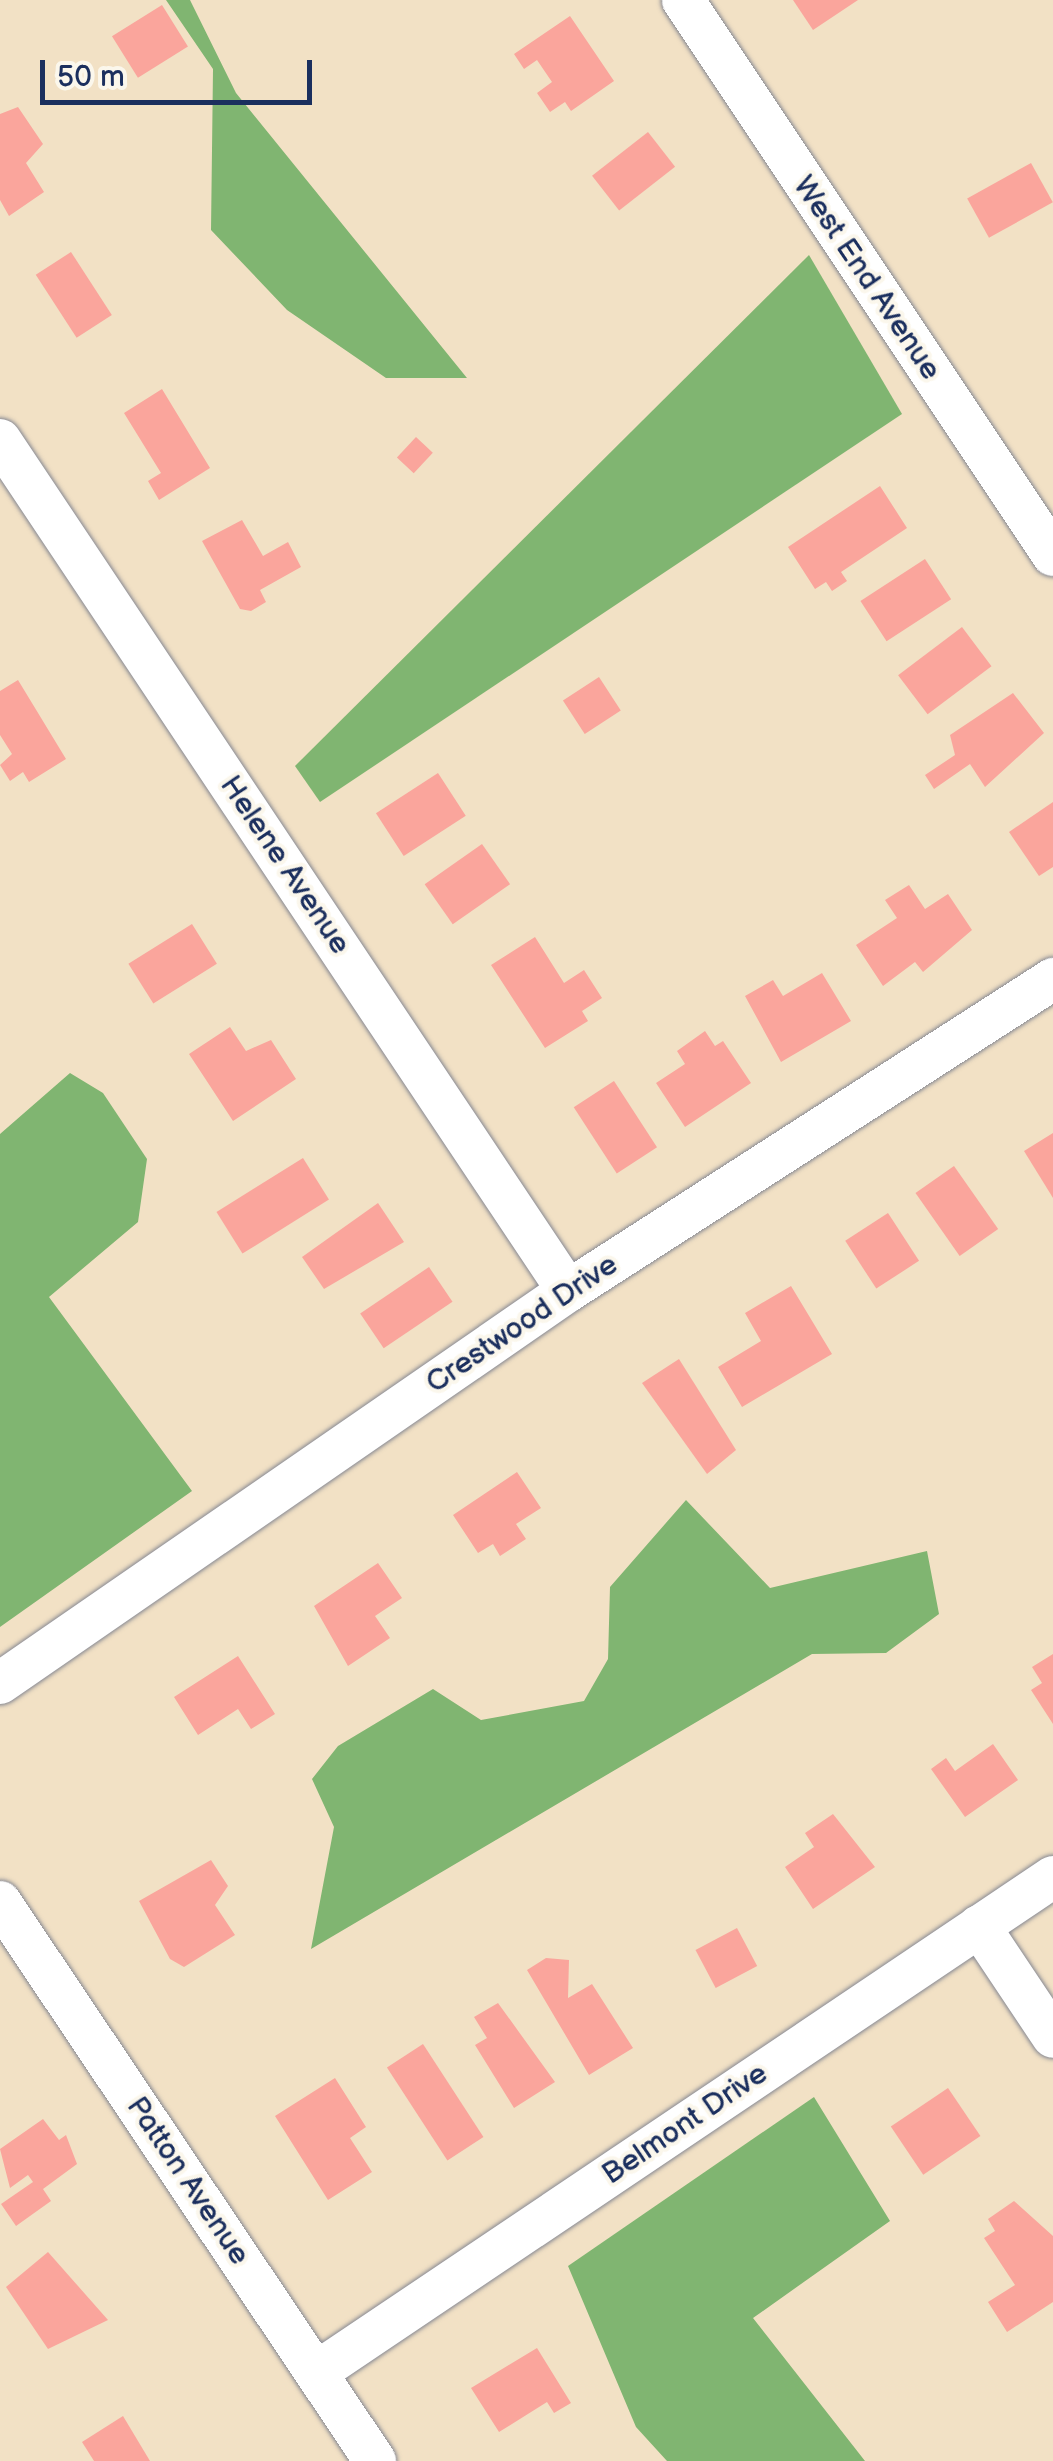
<!DOCTYPE html>
<style>
body{margin:0}
#map{position:relative;width:1053px;height:2461px;overflow:hidden;background:#f2e1c5;font-family:"Balsamiq Sans",sans-serif}
div>[style]{position:absolute}
.forest>*{inset:0;background:#80b571}
.building>*{inset:0;background:#faa59c;transform-origin:0 0}
.roads{filter:drop-shadow(0 0 2px #868892) drop-shadow(0 0 2px #868892)}
.street>*{height:42px;margin:-21px;padding:0 21px;transform-origin:21px;border-radius:21px;background:#fff}
span{translate:-50% -50%;white-space:nowrap;text-align:center;line-height:1.15;-webkit-text-stroke:8px #fbf7ec;paint-order:stroke}
.street-label{font-size:30px;color:#1b2f5e}
.scale{position:absolute;left:40px;top:60px;width:272px;height:45px;box-sizing:border-box;border:5px solid #1b2f5e;border-top:0;padding-left:12px;font-size:30px;line-height:35px;white-space:nowrap;color:#1b2f5e;-webkit-text-stroke:8px #fbf7ec;paint-order:stroke}
</style>
<div id="map">
<div class="forest">
<i style="clip-path:polygon(166px 0,190px 0,236px 93px,467px 378px,386px 378px,287px 310px,211px 230px,213px 69px)"></i>
<i style="clip-path:polygon(809px 255px,902px 414px,320px 802px,295px 766px)"></i>
<i style="clip-path:polygon(70px 1073px,103px 1093px,147px 1159px,138px 1222px,49px 1297px,192px 1491px,0 1627px,0 1134px)"></i>
<i style="clip-path:polygon(686px 1500px,770px 1588px,927px 1551px,939px 1614px,886px 1653px,812px 1654px,311px 1949px,334px 1827px,312px 1779px,338px 1746px,433px 1689px,481px 1720px,584px 1701px,608px 1659px,610px 1587px)"></i>
<i style="clip-path:polygon(814px 2097px,890px 2221px,753px 2318px,865px 2461px,667px 2461px,636px 2427px,568px 2266px)"></i>
</div>
<div class="building">
<i style="clip-path:polygon(793px 0,858px 0,813px 30px)"></i>
<i style="left:162px;top:5px;width:49px;height:59px;rotate:58deg"></i>
<i style="clip-path:polygon(570px 16px,614px 81px,571px 111px,565px 102px,550px 112px,537px 93px,552px 82px,537px 60px,524px 69px,514px 54px)"></i>
<i style="clip-path:polygon(18px 107px,43px 144px,26px 163px,44px 192px,9px 216px,0 200px,0 114px)"></i>
<i style="left:648px;top:132px;width:44px;height:71px;rotate:52deg"></i>
<i style="left:1031px;top:163px;width:45px;height:73px;rotate:61deg"></i>
<i style="left:71px;top:252px;width:75px;height:42px;rotate:57deg"></i>
<i style="clip-path:polygon(162px 389px,210px 468px,159px 500px,148px 481px,161px 473px,124px 413px)"></i>
<i style="left:416px;top:437px;width:23px;height:28px;rotate:43deg"></i>
<i style="clip-path:polygon(880px 486px,907px 528px,841px 572px,847px 581px,832px 591px,826px 582px,815px 589px,788px 547px)"></i>
<i style="clip-path:polygon(242px 520px,263px 556px,288px 542px,301px 567px,260px 590px,266px 602px,251px 611px,240px 609px,202px 541px)"></i>
<i style="left:925px;top:559px;width:48px;height:77px;rotate:57deg"></i>
<i style="left:962px;top:627px;width:49px;height:80px;rotate:53deg"></i>
<i style="left:599px;top:677px;width:40px;height:43px;rotate:57deg"></i>
<i style="clip-path:polygon(18px 680px,66px 759px,29px 782px,23px 772px,10px 781px,0 765px,12px 754px,0 735px,0 691px)"></i>
<i style="clip-path:polygon(1013px 693px,1044px 733px,985px 787px,970px 764px,934px 789px,925px 775px,955px 755px,950px 735px)"></i>
<i style="left:438px;top:773px;width:51px;height:74px;rotate:57deg"></i>
<i style="clip-path:polygon(1053px 802px,1053px 867px,1039px 876px,1009px 832px)"></i>
<i style="left:482px;top:844px;width:49px;height:70px;rotate:55deg"></i>
<i style="clip-path:polygon(909px 885px,925px 909px,948px 894px,972px 930px,923px 972px,915px 962px,883px 986px,856px 945px,897px 918px,885px 900px)"></i>
<i style="left:192px;top:924px;width:47px;height:75px;rotate:58deg"></i>
<i style="clip-path:polygon(535px 937px,564px 983px,584px 970px,602px 998px,582px 1011px,588px 1021px,545px 1048px,491px 965px)"></i>
<i style="clip-path:polygon(822px 973px,851px 1021px,781px 1062px,745px 996px,773px 980px,783px 996px)"></i>
<i style="clip-path:polygon(230px 1027px,246px 1051px,271px 1040px,296px 1079px,233px 1121px,189px 1054px)"></i>
<i style="clip-path:polygon(705px 1031px,715px 1046px,723px 1041px,751px 1083px,685px 1127px,656px 1083px,685px 1064px,677px 1051px)"></i>
<i style="left:614px;top:1081px;width:79px;height:48px;rotate:57deg"></i>
<i style="clip-path:polygon(1053px 1133px,1053px 1198px,1024px 1151px)"></i>
<i style="left:303px;top:1158px;width:49px;height:102px;rotate:58deg"></i>
<i style="left:954px;top:1166px;width:77px;height:47px;rotate:55deg"></i>
<i style="clip-path:polygon(378px 1203px,404px 1242px,324px 1289px,302px 1257px)"></i>
<i style="left:888px;top:1213px;width:57px;height:51px;rotate:57deg"></i>
<i style="left:429px;top:1267px;width:42px;height:83px;rotate:56deg"></i>
<i style="clip-path:polygon(791px 1286px,832px 1354px,742px 1407px,718px 1367px,761px 1341px,745px 1313px)"></i>
<i style="clip-path:polygon(679px 1359px,736px 1450px,707px 1474px,642px 1383px)"></i>
<i style="clip-path:polygon(517px 1472px,541px 1508px,516px 1524px,526px 1539px,500px 1556px,493px 1544px,478px 1553px,453px 1515px)"></i>
<i style="clip-path:polygon(378px 1563px,402px 1598px,375px 1616px,390px 1638px,348px 1666px,314px 1606px)"></i>
<i style="clip-path:polygon(1053px 1654px,1053px 1724px,1031px 1690px,1042px 1683px,1032px 1667px)"></i>
<i style="clip-path:polygon(238px 1656px,275px 1714px,251px 1729px,238px 1709px,198px 1735px,174px 1697px)"></i>
<i style="clip-path:polygon(993px 1744px,1018px 1780px,965px 1817px,931px 1769px,946px 1758px,955px 1771px)"></i>
<i style="clip-path:polygon(833px 1814px,875px 1867px,813px 1909px,785px 1867px,814px 1847px,805px 1833px)"></i>
<i style="clip-path:polygon(211px 1860px,228px 1886px,215px 1905px,235px 1935px,184px 1967px,170px 1959px,139px 1901px)"></i>
<i style="left:737px;top:1928px;width:43px;height:47px;rotate:62deg"></i>
<i style="clip-path:polygon(546px 1958px,569px 1960px,568px 1998px,592px 1984px,633px 2048px,589px 2075px,527px 1970px)"></i>
<i style="clip-path:polygon(498px 2003px,555px 2082px,514px 2108px,475px 2045px,487px 2038px,474px 2017px)"></i>
<i style="left:423px;top:2044px;width:111px;height:43px;rotate:57deg"></i>
<i style="clip-path:polygon(335px 2078px,366px 2127px,350px 2138px,372px 2172px,328px 2200px,275px 2116px)"></i>
<i style="left:948px;top:2088px;width:58px;height:69px;rotate:56deg"></i>
<i style="clip-path:polygon(43px 2119px,59px 2140px,66px 2135px,77px 2164px,43px 2189px,51px 2201px,16px 2226px,1px 2204px,33px 2182px,28px 2175px,10px 2188px,0 2149px)"></i>
<i style="clip-path:polygon(1014px 2201px,1053px 2236px,1053px 2302px,1007px 2332px,988px 2302px,1015px 2285px,984px 2238px,995px 2231px,988px 2219px)"></i>
<i style="clip-path:polygon(48px 2252px,108px 2320px,48px 2349px,6px 2287px)"></i>
<i style="clip-path:polygon(537px 2348px,571px 2403px,554px 2413px,547px 2402px,499px 2432px,471px 2388px)"></i>
<i style="clip-path:polygon(123px 2416px,150px 2461px,94px 2461px,82px 2442px)"></i>
</div>
<div class="roads">
<div class="street">
<i style="left:683px;top:0;width:667px;rotate:56.31deg"></i>
<i style="left:0;top:440px;width:1023px;rotate:56.28deg"></i>
<i style="left:0;top:1683px;width:690px;rotate:-34.61deg"></i>
<i style="left:568px;top:1291px;width:577px;rotate:-32.75deg"></i>
<i style="left:0;top:1902px;width:673px;rotate:56.14deg"></i>
<i style="left:979px;top:1926px;width:133px;rotate:56.3deg"></i>
<i style="left:317px;top:2372px;width:887px;rotate:-33.92deg"></i>
</div>
</div>
<div class="street-label">
<span style="left:867px;top:278px;rotate:56deg">West End Avenue</span>
<span style="left:285px;top:865px;rotate:56deg">Helene Avenue</span>
<span style="left:522px;top:1324px;rotate:-34deg">Crestwood Drive</span>
<span style="left:685px;top:2124px;rotate:-34deg">Belmont Drive</span>
<span style="left:188px;top:2181px;rotate:56deg">Patton Avenue</span>
</div>
<div class="scale">50 m</div>
</div>
